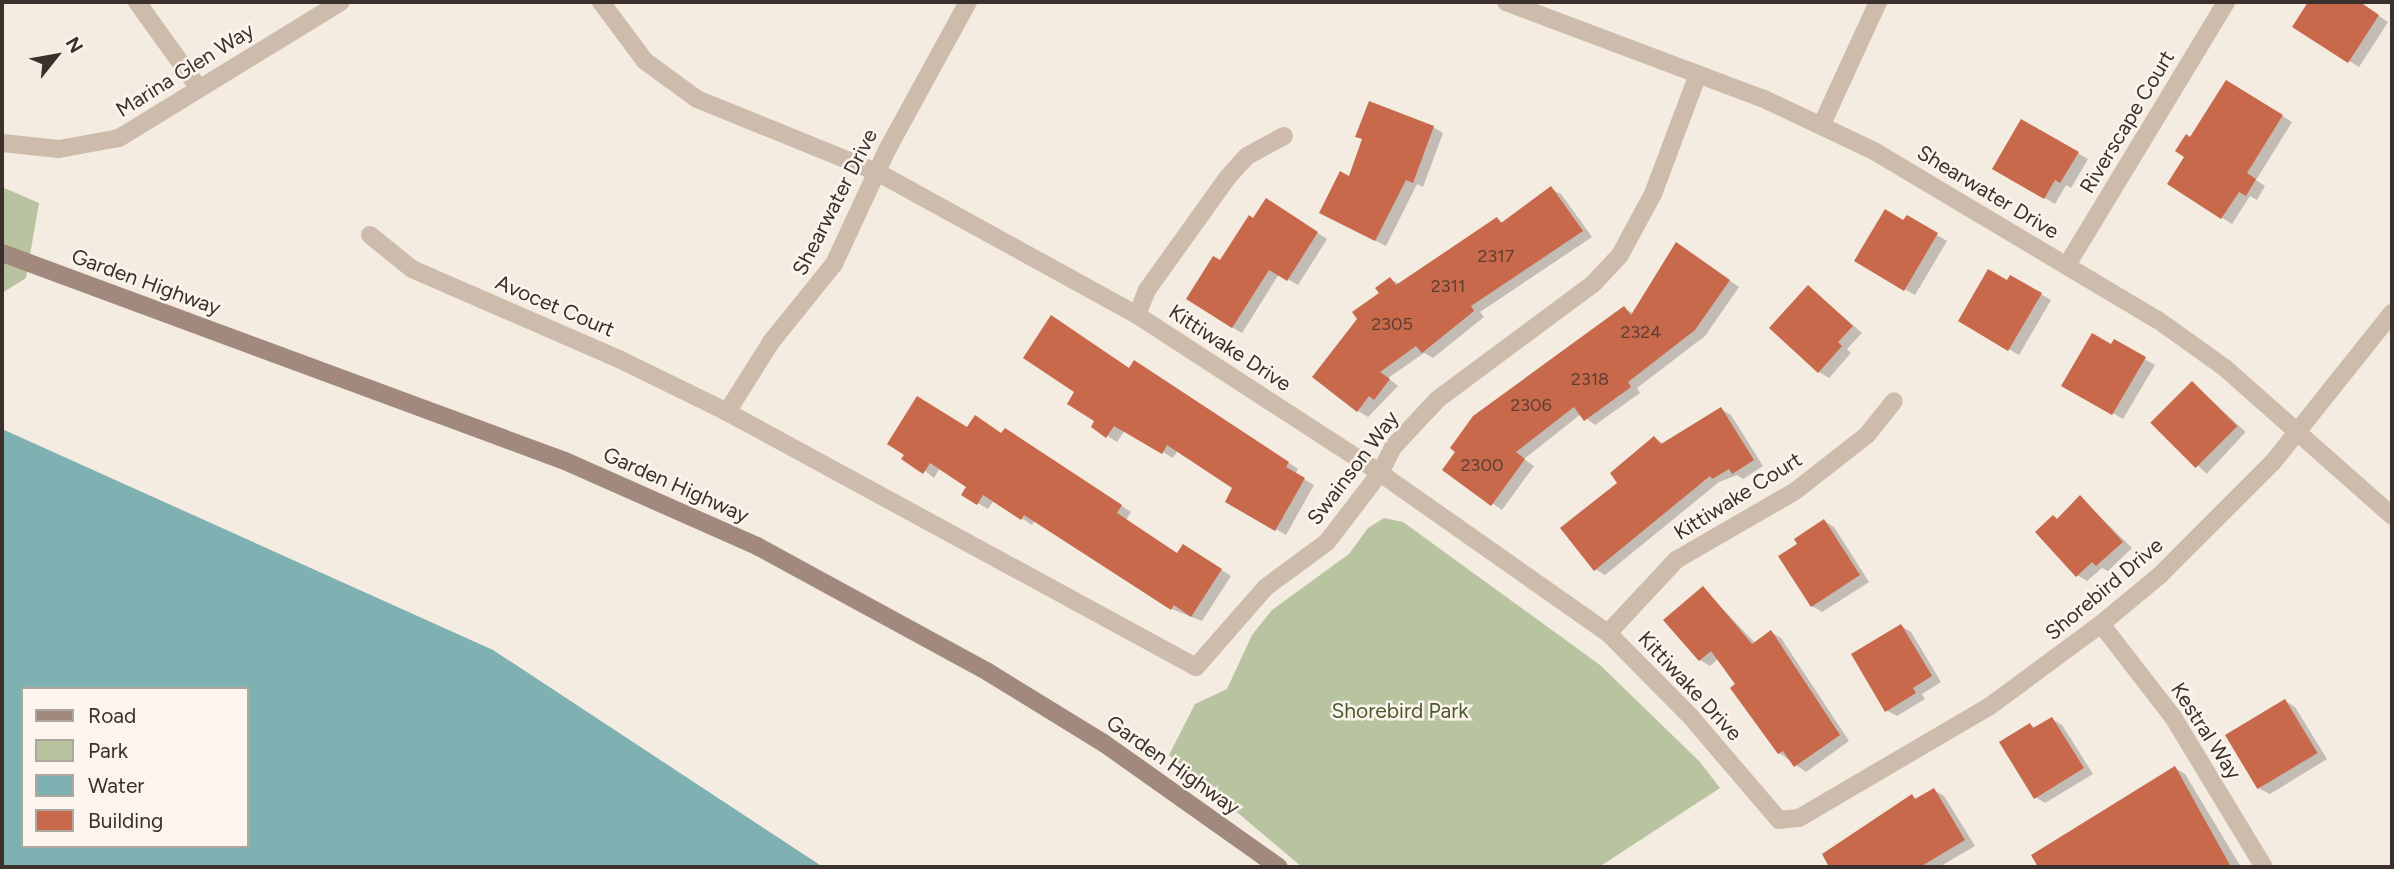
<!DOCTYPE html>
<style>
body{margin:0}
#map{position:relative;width:2394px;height:869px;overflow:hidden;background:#f4ebe1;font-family:Figtree,sans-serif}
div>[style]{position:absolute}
.green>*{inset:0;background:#b8c4a0}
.water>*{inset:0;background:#7fb0b2}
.shadow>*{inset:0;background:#0003;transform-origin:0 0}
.building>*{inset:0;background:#c8694b;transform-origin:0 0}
.street>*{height:18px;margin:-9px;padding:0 9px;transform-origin:9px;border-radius:9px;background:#cdbbac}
.secondary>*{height:18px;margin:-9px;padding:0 9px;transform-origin:9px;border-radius:9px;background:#a18a7d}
span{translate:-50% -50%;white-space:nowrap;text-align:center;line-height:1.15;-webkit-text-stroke:5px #fbf5ee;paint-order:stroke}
.number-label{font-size:18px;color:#5e3e33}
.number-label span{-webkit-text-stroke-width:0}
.street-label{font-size:21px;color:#3b302b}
.park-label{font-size:21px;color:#4a5a2e}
.frame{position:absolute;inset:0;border:4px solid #3b302b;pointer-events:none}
.legend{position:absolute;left:21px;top:687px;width:228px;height:161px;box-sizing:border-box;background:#fbf5ee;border:2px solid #aea6a0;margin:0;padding:9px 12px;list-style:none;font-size:21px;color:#3b302b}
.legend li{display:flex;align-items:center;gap:14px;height:35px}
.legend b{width:35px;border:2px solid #aea6a0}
.north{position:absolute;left:21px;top:21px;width:70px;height:70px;-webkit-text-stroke:5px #fbf5ee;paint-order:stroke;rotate:59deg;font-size:19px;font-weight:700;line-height:28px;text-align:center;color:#3b302b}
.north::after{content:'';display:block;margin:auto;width:24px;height:32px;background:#3b302b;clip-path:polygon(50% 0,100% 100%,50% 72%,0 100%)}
</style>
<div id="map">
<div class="green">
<i style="clip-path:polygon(2px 187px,39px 203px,26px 278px,2px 293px)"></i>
<i style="clip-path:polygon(1384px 518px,1403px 522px,1600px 665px,1700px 762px,1720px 788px,1599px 867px,1302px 867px,1169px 755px,1195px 704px,1227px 689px,1252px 635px,1272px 610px,1349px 554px,1368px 528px)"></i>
</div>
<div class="water">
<i style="clip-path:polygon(evenodd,2px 429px,493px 650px,823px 867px,2px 867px,2px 429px,23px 689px,247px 689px,247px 846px,23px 846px,23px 689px)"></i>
</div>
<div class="shadow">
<i style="clip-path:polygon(2310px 2px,2358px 2px,2388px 22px,2359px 67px,2294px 26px)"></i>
<i style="clip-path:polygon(2227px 82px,2292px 122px,2256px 180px,2265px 186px,2257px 200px,2250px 196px,2232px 224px,2169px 184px)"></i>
<i style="clip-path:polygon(2021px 121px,2088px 159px,2071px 188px,2066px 185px,2055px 204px,1994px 168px)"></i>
<i style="clip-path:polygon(1433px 127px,1443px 133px,1423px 187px,1417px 184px,1386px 246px,1332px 218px,1364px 139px)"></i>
<i style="clip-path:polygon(1551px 189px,1561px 194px,1592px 237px,1480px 312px,1484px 317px,1433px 358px,1424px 353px,1388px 378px,1398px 386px,1368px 417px,1358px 411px,1381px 294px,1390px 279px,1400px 284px,1497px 219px,1504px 223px)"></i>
<i style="clip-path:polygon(1276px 207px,1327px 239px,1298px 285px,1279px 274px,1242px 333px,1232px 327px,1221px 262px,1254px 220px)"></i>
<i style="clip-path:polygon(1907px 217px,1947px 241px,1915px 295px,1856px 261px)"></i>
<i style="clip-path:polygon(1686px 250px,1739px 287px,1705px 336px,1637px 388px,1640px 393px,1595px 425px,1581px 414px,1524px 459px,1534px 466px,1502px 510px,1444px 469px,1624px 308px,1634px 314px)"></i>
<i style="clip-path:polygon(2011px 277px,2051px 300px,2019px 355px,1960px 320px)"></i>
<i style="clip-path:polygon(1809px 287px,1862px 333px,1847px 349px,1851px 353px,1829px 378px,1819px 372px)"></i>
<i style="clip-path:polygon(2115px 342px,2155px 365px,2123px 419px,2064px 385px)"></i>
<i style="clip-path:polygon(1145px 368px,1298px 469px,1295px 474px,1314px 485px,1286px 535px,1227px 501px,1234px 488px,1178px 450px,1173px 458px,1125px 430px,1117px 442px,1093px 427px,1130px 369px)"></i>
<i style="left:2193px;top:383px;width:72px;height:57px;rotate:43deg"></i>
<i style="clip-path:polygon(1721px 409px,1731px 415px,1763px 466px,1743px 479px,1737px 475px,1719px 482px,1605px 575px,1595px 569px,1620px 483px,1654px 438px,1664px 444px)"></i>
<i style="clip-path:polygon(967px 429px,1015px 436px,1131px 512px,1126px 520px,1178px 555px,1194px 552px,1231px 576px,1202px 621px,1172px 609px,1035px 520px,1032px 525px,994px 500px,988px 509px,963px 494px,968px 486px,940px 468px,934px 478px,889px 443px)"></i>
<i style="clip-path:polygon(2081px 498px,2132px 548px,2108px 571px,2102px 568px,2087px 581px,2077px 575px)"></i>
<i style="clip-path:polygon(1824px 521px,1834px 527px,1869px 582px,1822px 612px,1812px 606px,1799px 545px)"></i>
<i style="clip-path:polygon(1703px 588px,1756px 644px,1771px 632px,1781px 638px,1849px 741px,1806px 772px,1779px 753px,1719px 658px,1710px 666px,1700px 660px)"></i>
<i style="clip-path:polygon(1901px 626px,1911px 632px,1941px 682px,1922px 694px,1925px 699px,1897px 716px,1886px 710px)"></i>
<i style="clip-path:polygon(2285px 701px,2295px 707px,2327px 759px,2270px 794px,2260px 789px)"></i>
<i style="clip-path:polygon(2052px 719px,2062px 725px,2093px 774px,2045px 803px,2035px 797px,2030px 725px,2036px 728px)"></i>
<i style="clip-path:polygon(2175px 768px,2185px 774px,2241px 867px,2040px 867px,2033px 856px)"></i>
<i style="clip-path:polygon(1934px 790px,1944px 796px,1975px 846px,1939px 867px,1832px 867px,1824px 855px,1912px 796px,1918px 800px)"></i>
</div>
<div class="building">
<i style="clip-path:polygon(2308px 2px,2360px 2px,2379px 15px,2348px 63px,2292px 27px)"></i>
<i style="clip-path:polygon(2226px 80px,2283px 115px,2247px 173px,2256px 179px,2246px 196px,2239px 192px,2221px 219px,2167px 184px,2184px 157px,2175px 151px,2186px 134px,2190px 137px)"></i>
<i style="clip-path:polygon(1369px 101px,1434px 126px,1413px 183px,1406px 180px,1375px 241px,1319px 213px,1340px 171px,1349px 176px,1362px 139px,1355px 137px)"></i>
<i style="clip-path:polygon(2021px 119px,2079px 152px,2060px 183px,2055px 180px,2044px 199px,1992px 169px)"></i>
<i style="clip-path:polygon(1551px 186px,1583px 231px,1471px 306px,1474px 311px,1422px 353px,1416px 346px,1380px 372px,1390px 379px,1374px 400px,1369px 396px,1357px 412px,1312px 377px,1357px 319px,1352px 312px,1379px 293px,1375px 288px,1390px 277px,1396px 285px,1497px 217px,1501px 223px)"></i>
<i style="clip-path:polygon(1266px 198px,1318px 232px,1287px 281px,1269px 270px,1232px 328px,1186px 299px,1213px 256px,1220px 260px,1249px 215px,1253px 218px)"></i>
<i style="clip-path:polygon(1885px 209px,1903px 220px,1907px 215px,1938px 233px,1904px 291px,1854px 261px)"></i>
<i style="clip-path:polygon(1676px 242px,1730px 280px,1695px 330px,1628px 382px,1631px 387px,1584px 421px,1574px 407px,1516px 452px,1525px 459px,1491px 506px,1442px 470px,1455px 452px,1450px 448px,1473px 416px,1624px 306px,1631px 315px)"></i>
<i style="clip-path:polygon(1988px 269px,2007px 280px,2010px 275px,2042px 293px,2008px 351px,1958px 321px)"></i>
<i style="clip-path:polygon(1808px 285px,1853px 326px,1838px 342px,1842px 346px,1818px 373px,1769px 328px)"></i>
<i style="clip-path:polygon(1051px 315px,1129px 368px,1134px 360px,1289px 462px,1286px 467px,1305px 478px,1275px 531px,1225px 502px,1232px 488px,1167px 445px,1162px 454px,1114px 426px,1106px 438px,1091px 427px,1094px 421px,1067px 404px,1074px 392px,1023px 358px)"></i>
<i style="clip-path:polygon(2092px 333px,2111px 344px,2114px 339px,2146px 357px,2112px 415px,2061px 386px)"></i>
<i style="left:2192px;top:381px;width:64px;height:59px;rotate:45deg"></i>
<i style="clip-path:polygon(917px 396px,967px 427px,975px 415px,1001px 433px,1005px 428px,1122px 505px,1117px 513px,1177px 553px,1183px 544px,1222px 569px,1191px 617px,1174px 605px,1171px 610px,1024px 515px,1021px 520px,983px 495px,977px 505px,961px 495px,966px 487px,930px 463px,923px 474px,901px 459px,904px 455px,887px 444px)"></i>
<i style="clip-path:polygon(1721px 407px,1754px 460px,1732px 474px,1729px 469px,1712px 479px,1710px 476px,1594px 571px,1560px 528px,1617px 483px,1610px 473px,1654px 436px,1661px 444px)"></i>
<i style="clip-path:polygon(2080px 495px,2123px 542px,2096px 566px,2092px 562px,2076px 577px,2035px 532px,2053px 515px,2057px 519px)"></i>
<i style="clip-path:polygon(1824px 519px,1860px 575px,1811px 607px,1778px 556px,1797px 544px,1794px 539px)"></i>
<i style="clip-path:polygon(1703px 586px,1752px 644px,1771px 630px,1840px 735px,1794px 767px,1783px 751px,1778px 754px,1730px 688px,1735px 684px,1711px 651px,1699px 661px,1663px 620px)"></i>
<i style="clip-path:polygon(1901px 624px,1932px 676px,1913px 688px,1916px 693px,1885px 712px,1851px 654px)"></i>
<i style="left:2285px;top:699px;width:63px;height:70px;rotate:59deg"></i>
<i style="clip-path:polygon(2052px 717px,2084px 768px,2034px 799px,1999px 742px,2030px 723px,2033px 728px)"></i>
<i style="clip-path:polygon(2175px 766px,2231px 867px,2038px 867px,2031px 855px)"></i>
<i style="clip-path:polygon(1934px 788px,1965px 840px,1920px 867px,1829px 867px,1822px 854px,1912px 794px,1915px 799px)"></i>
</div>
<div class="street">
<i style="left:137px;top:2px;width:105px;rotate:54.3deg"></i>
<i style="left:601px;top:2px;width:74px;rotate:53.3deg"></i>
<i style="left:645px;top:61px;width:64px;rotate:36.2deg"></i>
<i style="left:697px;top:99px;width:194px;rotate:22.1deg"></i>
<i style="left:877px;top:172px;width:297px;rotate:28.8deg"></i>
<i style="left:1137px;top:315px;width:290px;rotate:33deg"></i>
<i style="left:1380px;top:473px;width:279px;rotate:35.1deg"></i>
<i style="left:1608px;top:633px;width:118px;rotate:45.3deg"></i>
<i style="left:1691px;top:717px;width:135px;rotate:49.5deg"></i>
<i style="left:1779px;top:820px;width:20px;rotate:-6deg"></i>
<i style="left:1799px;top:818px;width:221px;rotate:-30.4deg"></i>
<i style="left:1990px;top:706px;width:138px;rotate:-36.5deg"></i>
<i style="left:2101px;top:624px;width:77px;rotate:-39.7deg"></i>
<i style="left:2160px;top:575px;width:160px;rotate:-45deg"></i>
<i style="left:2273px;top:462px;width:191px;rotate:-51.4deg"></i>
<i style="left:1506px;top:2px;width:273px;rotate:20.6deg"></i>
<i style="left:1762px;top:98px;width:124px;rotate:25.3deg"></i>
<i style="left:1874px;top:151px;width:330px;rotate:30.8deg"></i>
<i style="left:2158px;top:320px;width:82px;rotate:35.6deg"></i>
<i style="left:2225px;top:368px;width:223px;rotate:41.5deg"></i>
<i style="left:1822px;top:124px;width:134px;rotate:-65.3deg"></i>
<i style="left:2px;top:143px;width:57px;rotate:6deg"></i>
<i style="left:59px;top:149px;width:61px;rotate:-10.4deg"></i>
<i style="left:119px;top:138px;width:260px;rotate:-31.5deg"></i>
<i style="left:370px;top:235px;width:54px;rotate:39deg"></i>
<i style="left:412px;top:269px;width:228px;rotate:23.5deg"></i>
<i style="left:621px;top:360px;width:118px;rotate:26.1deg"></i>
<i style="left:727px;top:412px;width:534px;rotate:28.53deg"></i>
<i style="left:1196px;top:667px;width:106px;rotate:-48.8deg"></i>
<i style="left:1266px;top:587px;width:76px;rotate:-36.4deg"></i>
<i style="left:1327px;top:542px;width:87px;rotate:-52.5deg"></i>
<i style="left:1380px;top:473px;width:30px;rotate:-63deg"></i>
<i style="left:1394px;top:446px;width:64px;rotate:-46.9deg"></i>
<i style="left:1438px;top:399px;width:193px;rotate:-36.6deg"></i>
<i style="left:1593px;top:284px;width:40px;rotate:-47deg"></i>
<i style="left:1620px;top:255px;width:69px;rotate:-61.6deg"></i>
<i style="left:1653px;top:194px;width:128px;rotate:-69.4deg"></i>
<i style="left:2067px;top:265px;width:307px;rotate:-58.8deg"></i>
<i style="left:1137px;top:315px;width:27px;rotate:-68deg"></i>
<i style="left:1147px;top:290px;width:139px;rotate:-54.4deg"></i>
<i style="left:1228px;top:177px;width:28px;rotate:-48deg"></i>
<i style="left:1247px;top:156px;width:42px;rotate:-28.4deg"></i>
<i style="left:727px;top:412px;width:83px;rotate:-57.8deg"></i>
<i style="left:771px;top:342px;width:100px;rotate:-51.1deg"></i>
<i style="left:834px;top:264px;width:126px;rotate:-65.1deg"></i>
<i style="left:887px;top:150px;width:169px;rotate:-61.3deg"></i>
<i style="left:2101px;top:624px;width:118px;rotate:52.3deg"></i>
<i style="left:2173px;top:717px;width:175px;rotate:58.8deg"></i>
<i style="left:1608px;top:633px;width:100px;rotate:-47deg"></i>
<i style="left:1676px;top:560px;width:136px;rotate:-30deg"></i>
<i style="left:1794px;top:492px;width:93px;rotate:-38deg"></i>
<i style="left:1867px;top:435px;width:43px;rotate:-51.5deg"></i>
</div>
<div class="secondary">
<i style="left:2px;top:253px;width:600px;rotate:20.28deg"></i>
<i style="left:565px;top:461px;width:210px;rotate:23.9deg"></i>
<i style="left:757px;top:546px;width:263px;rotate:28.6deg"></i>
<i style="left:988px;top:672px;width:137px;rotate:31.6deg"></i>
<i style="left:1105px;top:744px;width:213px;rotate:35.3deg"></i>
</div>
<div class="number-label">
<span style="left:1496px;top:256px">2317</span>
<span style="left:1448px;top:286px">2311</span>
<span style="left:1392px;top:324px">2305</span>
<span style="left:1641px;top:332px">2324</span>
<span style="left:1590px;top:379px">2318</span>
<span style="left:1531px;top:405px">2306</span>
<span style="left:1482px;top:465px">2300</span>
</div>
<div class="street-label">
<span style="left:185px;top:70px;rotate:-32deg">Marina Glen Way</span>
<span style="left:2127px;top:122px;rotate:-59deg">Riverscape Court</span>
<span style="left:1988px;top:192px;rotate:31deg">Shearwater Drive</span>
<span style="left:835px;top:202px;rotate:-63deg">Shearwater Drive</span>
<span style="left:146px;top:282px;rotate:20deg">Garden Highway</span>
<span style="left:555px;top:306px;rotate:23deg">Avocet Court</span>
<span style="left:1230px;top:348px;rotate:33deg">Kittiwake Drive</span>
<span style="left:1353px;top:468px;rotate:-53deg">Swainson Way</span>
<span style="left:676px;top:485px;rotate:24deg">Garden Highway</span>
<span style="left:1738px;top:496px;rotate:-32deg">Kittiwake Court</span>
<span style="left:2104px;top:589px;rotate:-40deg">Shorebird Drive</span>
<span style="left:1690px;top:686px;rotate:47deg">Kittiwake Drive</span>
<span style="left:2206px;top:731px;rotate:57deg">Kestral Way</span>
<span style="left:1173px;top:765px;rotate:35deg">Garden Highway</span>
</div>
<div class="park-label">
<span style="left:1400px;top:711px">Shorebird Park</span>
</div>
<div class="frame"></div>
<ul class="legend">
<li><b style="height:9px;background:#a18a7d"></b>Road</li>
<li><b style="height:19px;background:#b8c4a0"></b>Park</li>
<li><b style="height:19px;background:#7fb0b2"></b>Water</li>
<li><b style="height:19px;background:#c8694b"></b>Building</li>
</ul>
<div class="north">N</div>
</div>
